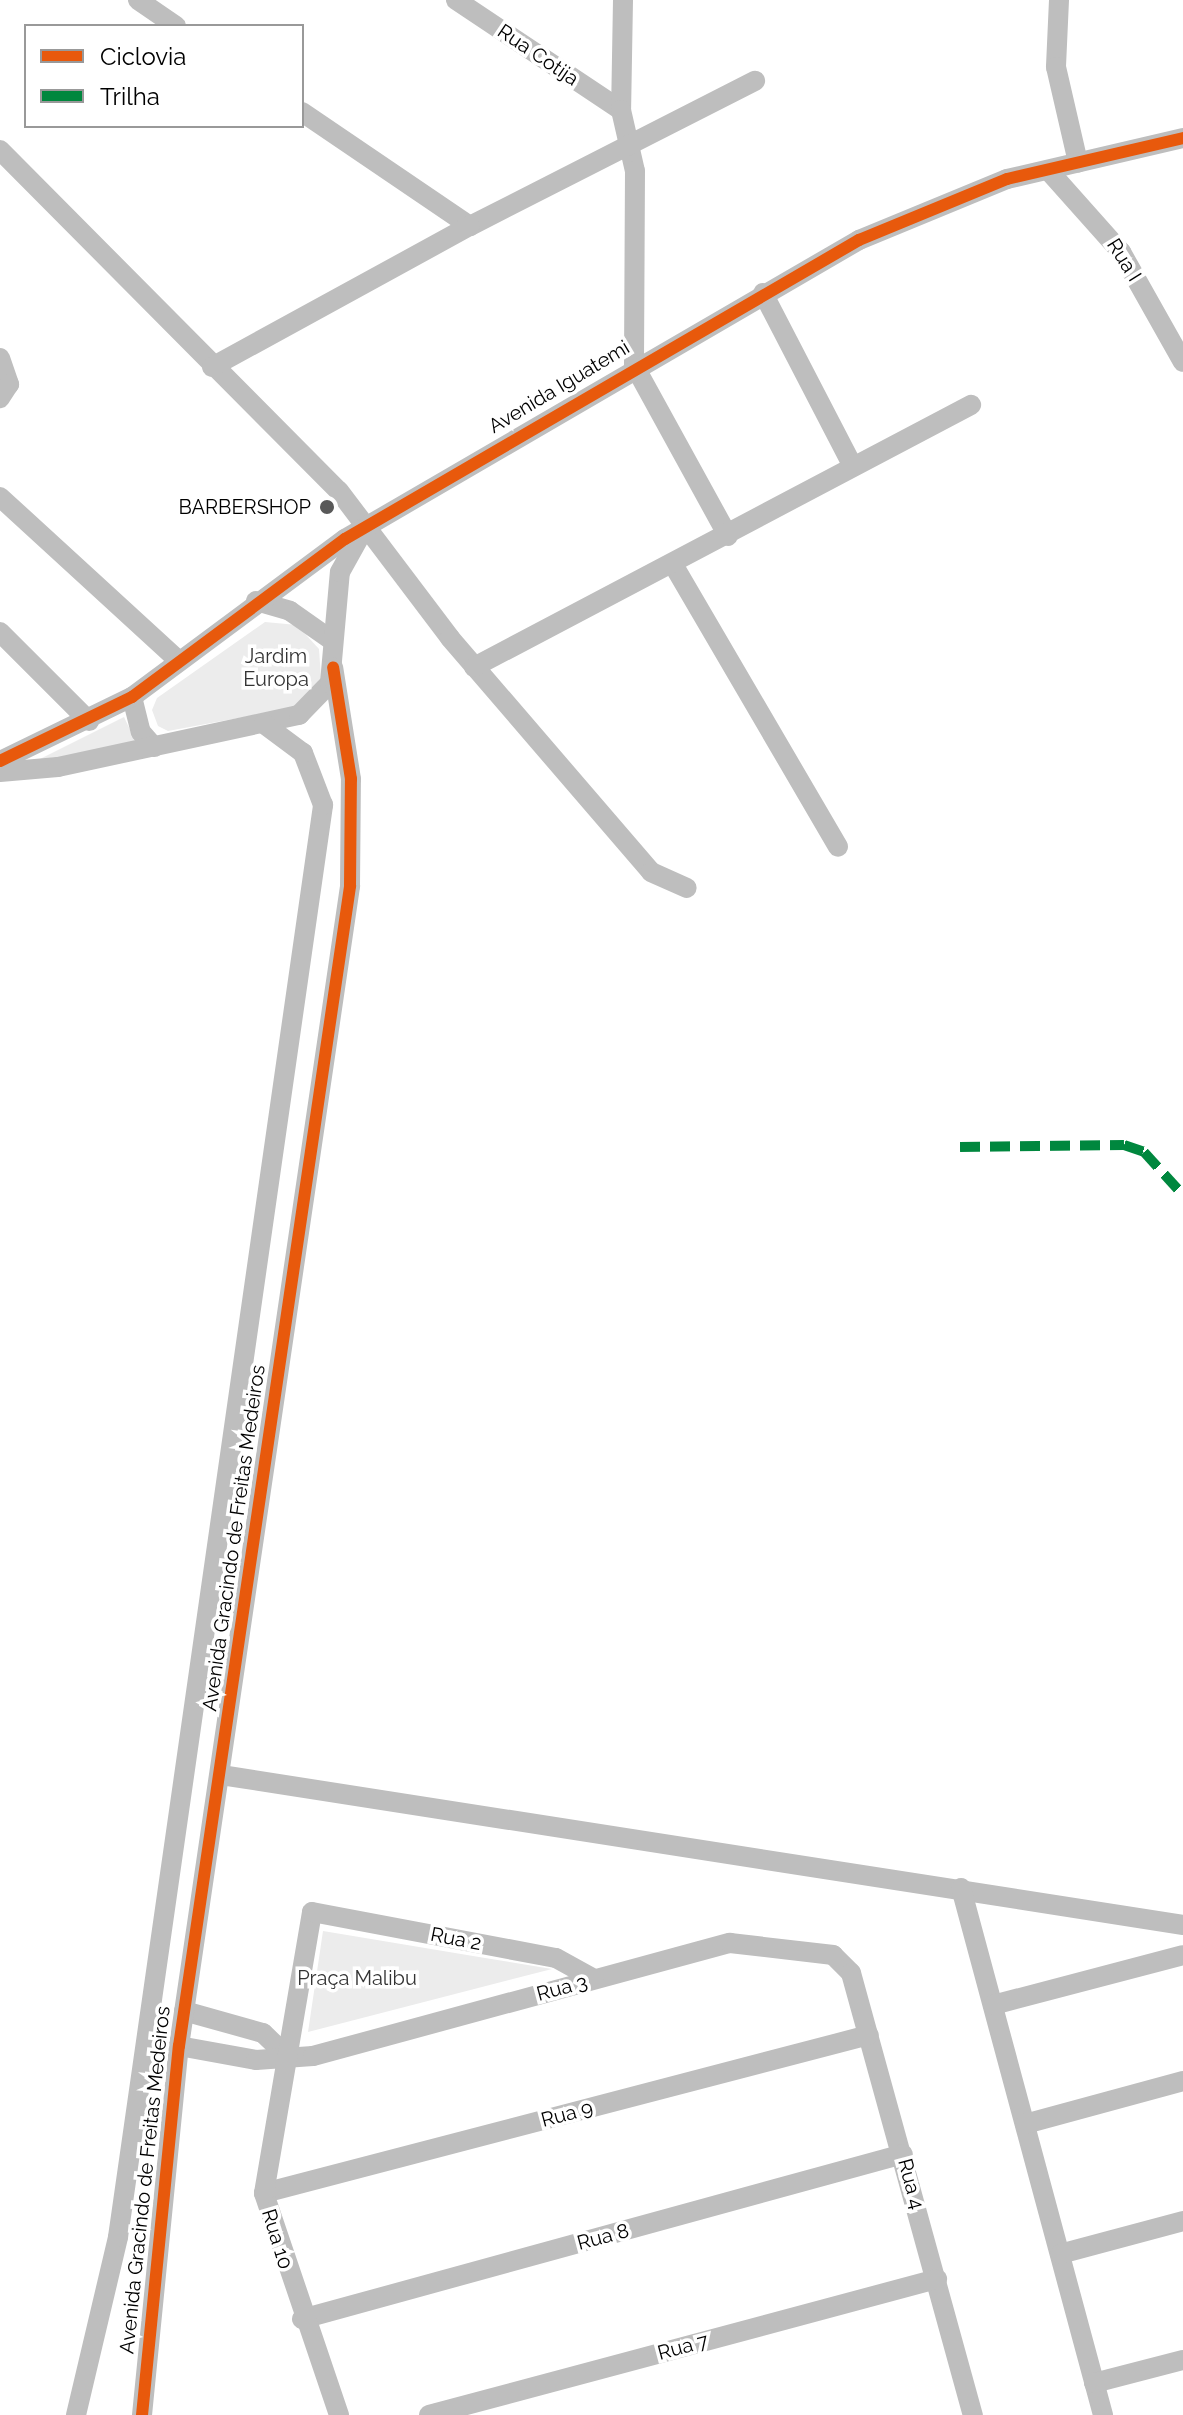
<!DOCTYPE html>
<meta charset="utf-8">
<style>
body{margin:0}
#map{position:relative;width:1183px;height:2415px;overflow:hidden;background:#fff;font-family:Raleway,sans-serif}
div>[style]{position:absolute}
.green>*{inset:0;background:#ececec}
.minor>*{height:20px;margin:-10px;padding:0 10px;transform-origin:10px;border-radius:10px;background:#bebebe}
.quiet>*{height:10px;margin-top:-5px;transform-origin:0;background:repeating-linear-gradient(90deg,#00873e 0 20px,transparent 0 30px)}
.cycleway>*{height:12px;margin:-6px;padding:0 6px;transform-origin:6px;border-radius:6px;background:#e8590c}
.dots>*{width:22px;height:22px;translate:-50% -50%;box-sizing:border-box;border:4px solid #fff;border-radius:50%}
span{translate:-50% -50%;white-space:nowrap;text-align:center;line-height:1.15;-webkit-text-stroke:7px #fff;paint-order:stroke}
.street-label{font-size:20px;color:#000}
.poi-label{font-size:20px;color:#000}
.right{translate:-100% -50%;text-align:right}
.park-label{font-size:20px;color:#333}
.legend{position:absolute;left:24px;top:24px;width:280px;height:104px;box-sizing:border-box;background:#fff;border:2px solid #999;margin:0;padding:10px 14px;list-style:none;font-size:24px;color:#000}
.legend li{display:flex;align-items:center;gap:16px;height:40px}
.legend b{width:40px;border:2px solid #999}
</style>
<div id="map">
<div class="green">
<i style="clip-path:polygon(265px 622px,297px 625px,319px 649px,321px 678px,298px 707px,168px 731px,158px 726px,152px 710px,157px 698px)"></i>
<i style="clip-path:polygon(124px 717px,136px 742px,26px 766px)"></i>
<i style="clip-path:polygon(323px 1931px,485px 1958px,552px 1969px,308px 2032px)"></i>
</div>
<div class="minor">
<i style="left:138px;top:0;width:46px;rotate:34.4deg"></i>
<i style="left:456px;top:0;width:198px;rotate:33.7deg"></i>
<i style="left:623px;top:0;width:110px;rotate:91deg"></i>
<i style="left:621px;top:110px;width:63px;rotate:77.1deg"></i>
<i style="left:635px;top:171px;width:194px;rotate:90.3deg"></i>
<i style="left:634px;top:365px;width:195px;rotate:61.2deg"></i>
<i style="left:1059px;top:0;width:67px;rotate:92.6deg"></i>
<i style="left:1056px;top:67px;width:98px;rotate:77deg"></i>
<i style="left:302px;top:112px;width:203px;rotate:34.2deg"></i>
<i style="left:470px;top:226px;width:320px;rotate:-27deg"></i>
<i style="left:0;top:150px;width:481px;rotate:45.2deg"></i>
<i style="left:339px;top:491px;width:184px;rotate:52.9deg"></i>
<i style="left:450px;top:638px;width:308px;rotate:49.3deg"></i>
<i style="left:651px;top:872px;width:39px;rotate:24deg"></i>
<i style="left:1048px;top:170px;width:110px;rotate:48.3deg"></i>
<i style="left:1121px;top:252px;width:126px;rotate:60.6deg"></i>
<i style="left:763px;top:293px;width:194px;rotate:62.6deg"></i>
<i style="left:0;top:358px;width:28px;rotate:71deg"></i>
<i style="left:9px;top:384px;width:17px;rotate:123deg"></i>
<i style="left:212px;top:367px;width:294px;rotate:-28.7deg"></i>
<i style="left:0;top:497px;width:243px;rotate:42.5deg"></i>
<i style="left:674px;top:566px;width:325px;rotate:59.7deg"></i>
<i style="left:256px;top:601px;width:35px;rotate:16deg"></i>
<i style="left:290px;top:611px;width:49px;rotate:35deg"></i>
<i style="left:0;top:632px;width:126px;rotate:45deg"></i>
<i style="left:474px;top:667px;width:562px;rotate:-27.8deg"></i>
<i style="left:132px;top:697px;width:36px;rotate:76deg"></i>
<i style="left:141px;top:732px;width:20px;rotate:49deg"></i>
<i style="left:0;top:761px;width:147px;rotate:-25.9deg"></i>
<i style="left:132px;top:697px;width:265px;rotate:-36.6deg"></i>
<i style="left:345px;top:539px;width:595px;rotate:-30.19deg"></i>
<i style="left:859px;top:240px;width:160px;rotate:-22.4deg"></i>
<i style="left:1007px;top:179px;width:181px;rotate:-13.1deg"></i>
<i style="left:0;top:772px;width:58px;rotate:-4.9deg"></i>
<i style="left:58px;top:767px;width:247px;rotate:-12.2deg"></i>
<i style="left:299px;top:715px;width:45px;rotate:-45.9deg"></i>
<i style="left:330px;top:683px;width:111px;rotate:-84.9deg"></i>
<i style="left:340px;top:572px;width:49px;rotate:-60.8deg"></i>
<i style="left:221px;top:1775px;width:974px;rotate:8.86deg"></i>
<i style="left:961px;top:1888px;width:546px;rotate:74.92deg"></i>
<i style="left:993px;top:2005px;width:196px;rotate:-14.7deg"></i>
<i style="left:184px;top:2011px;width:82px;rotate:15.6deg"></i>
<i style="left:263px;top:2033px;width:32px;rotate:44deg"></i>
<i style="left:179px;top:2046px;width:78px;rotate:10.3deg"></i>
<i style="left:256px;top:2060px;width:57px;rotate:-4deg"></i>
<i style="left:313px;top:2056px;width:432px;rotate:-15.2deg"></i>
<i style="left:730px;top:1943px;width:104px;rotate:6.6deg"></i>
<i style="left:833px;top:1955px;width:25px;rotate:45deg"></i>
<i style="left:851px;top:1973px;width:459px;rotate:74.6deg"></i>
<i style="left:1025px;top:2124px;width:164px;rotate:-15.2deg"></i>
<i style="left:264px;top:2193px;width:625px;rotate:-14.64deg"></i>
<i style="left:1060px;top:2254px;width:127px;rotate:-15deg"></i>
<i style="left:302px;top:2319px;width:623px;rotate:-15.35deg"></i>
<i style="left:1094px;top:2383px;width:92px;rotate:-14.5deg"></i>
<i style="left:76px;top:2415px;width:183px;rotate:-76.7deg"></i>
<i style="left:118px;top:2237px;width:1447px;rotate:-81.85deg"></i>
<i style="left:323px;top:805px;width:56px;rotate:-111deg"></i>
<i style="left:303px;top:753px;width:49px;rotate:-143.4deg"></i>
<i style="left:142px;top:2415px;width:371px;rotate:-84.3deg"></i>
<i style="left:179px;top:2046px;width:1173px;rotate:-81.61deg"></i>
<i style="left:350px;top:886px;width:107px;rotate:-89.5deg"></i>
<i style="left:351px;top:779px;width:113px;rotate:-99.1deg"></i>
<i style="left:339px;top:2415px;width:234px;rotate:-108.7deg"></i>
<i style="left:264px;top:2193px;width:285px;rotate:-80.3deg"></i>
<i style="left:312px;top:1912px;width:248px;rotate:10.7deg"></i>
<i style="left:556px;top:1958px;width:43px;rotate:28.9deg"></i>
<i style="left:429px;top:2415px;width:526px;rotate:-14.99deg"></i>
</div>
<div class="quiet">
<i style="left:960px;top:1147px;width:164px;rotate:-0.7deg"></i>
<i style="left:1124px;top:1145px;width:21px;rotate:19deg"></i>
<i style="left:1144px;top:1152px;width:58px;rotate:47.8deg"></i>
</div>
<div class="cycleway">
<i style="left:0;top:761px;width:147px;rotate:-25.9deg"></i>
<i style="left:132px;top:697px;width:265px;rotate:-36.6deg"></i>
<i style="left:345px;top:539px;width:595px;rotate:-30.19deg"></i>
<i style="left:859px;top:240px;width:160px;rotate:-22.4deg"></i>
<i style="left:1007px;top:179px;width:181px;rotate:-13.1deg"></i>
<i style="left:142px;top:2415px;width:371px;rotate:-84.3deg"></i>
<i style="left:179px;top:2046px;width:1173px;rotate:-81.61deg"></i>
<i style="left:350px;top:886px;width:107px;rotate:-89.5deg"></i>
<i style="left:351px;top:779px;width:113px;rotate:-99.1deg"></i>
</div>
<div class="dots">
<i style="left:327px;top:507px;background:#595959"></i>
</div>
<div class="street-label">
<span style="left:538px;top:55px;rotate:34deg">Rua Cotija</span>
<span style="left:1124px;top:260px;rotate:58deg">Rua I</span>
<span style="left:559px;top:387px;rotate:-31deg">Avenida Iguatemi</span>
<span style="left:234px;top:1538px;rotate:-82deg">Avenida Gracindo de Freitas Medeiros</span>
<span style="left:456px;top:1939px;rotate:11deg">Rua 2</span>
<span style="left:562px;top:1988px;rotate:-15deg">Rua 3</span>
<span style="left:567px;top:2114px;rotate:-15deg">Rua 9</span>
<span style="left:145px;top:2180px;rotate:-84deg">Avenida Gracindo de Freitas Medeiros</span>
<span style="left:911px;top:2184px;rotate:75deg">Rua 4</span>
<span style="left:603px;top:2237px;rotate:-15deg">Rua 8</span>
<span style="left:277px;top:2239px;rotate:73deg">Rua 10</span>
<span style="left:683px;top:2347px;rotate:-15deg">Rua 7</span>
</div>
<div class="poi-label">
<span class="right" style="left:311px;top:507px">BARBERSHOP</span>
</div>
<div class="park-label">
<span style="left:276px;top:668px">Jardim<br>Europa</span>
<span style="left:357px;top:1978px">Praça Malibu</span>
</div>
<ul class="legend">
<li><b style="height:10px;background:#e8590c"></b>Ciclovia</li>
<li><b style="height:10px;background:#00873e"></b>Trilha</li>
</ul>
</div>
